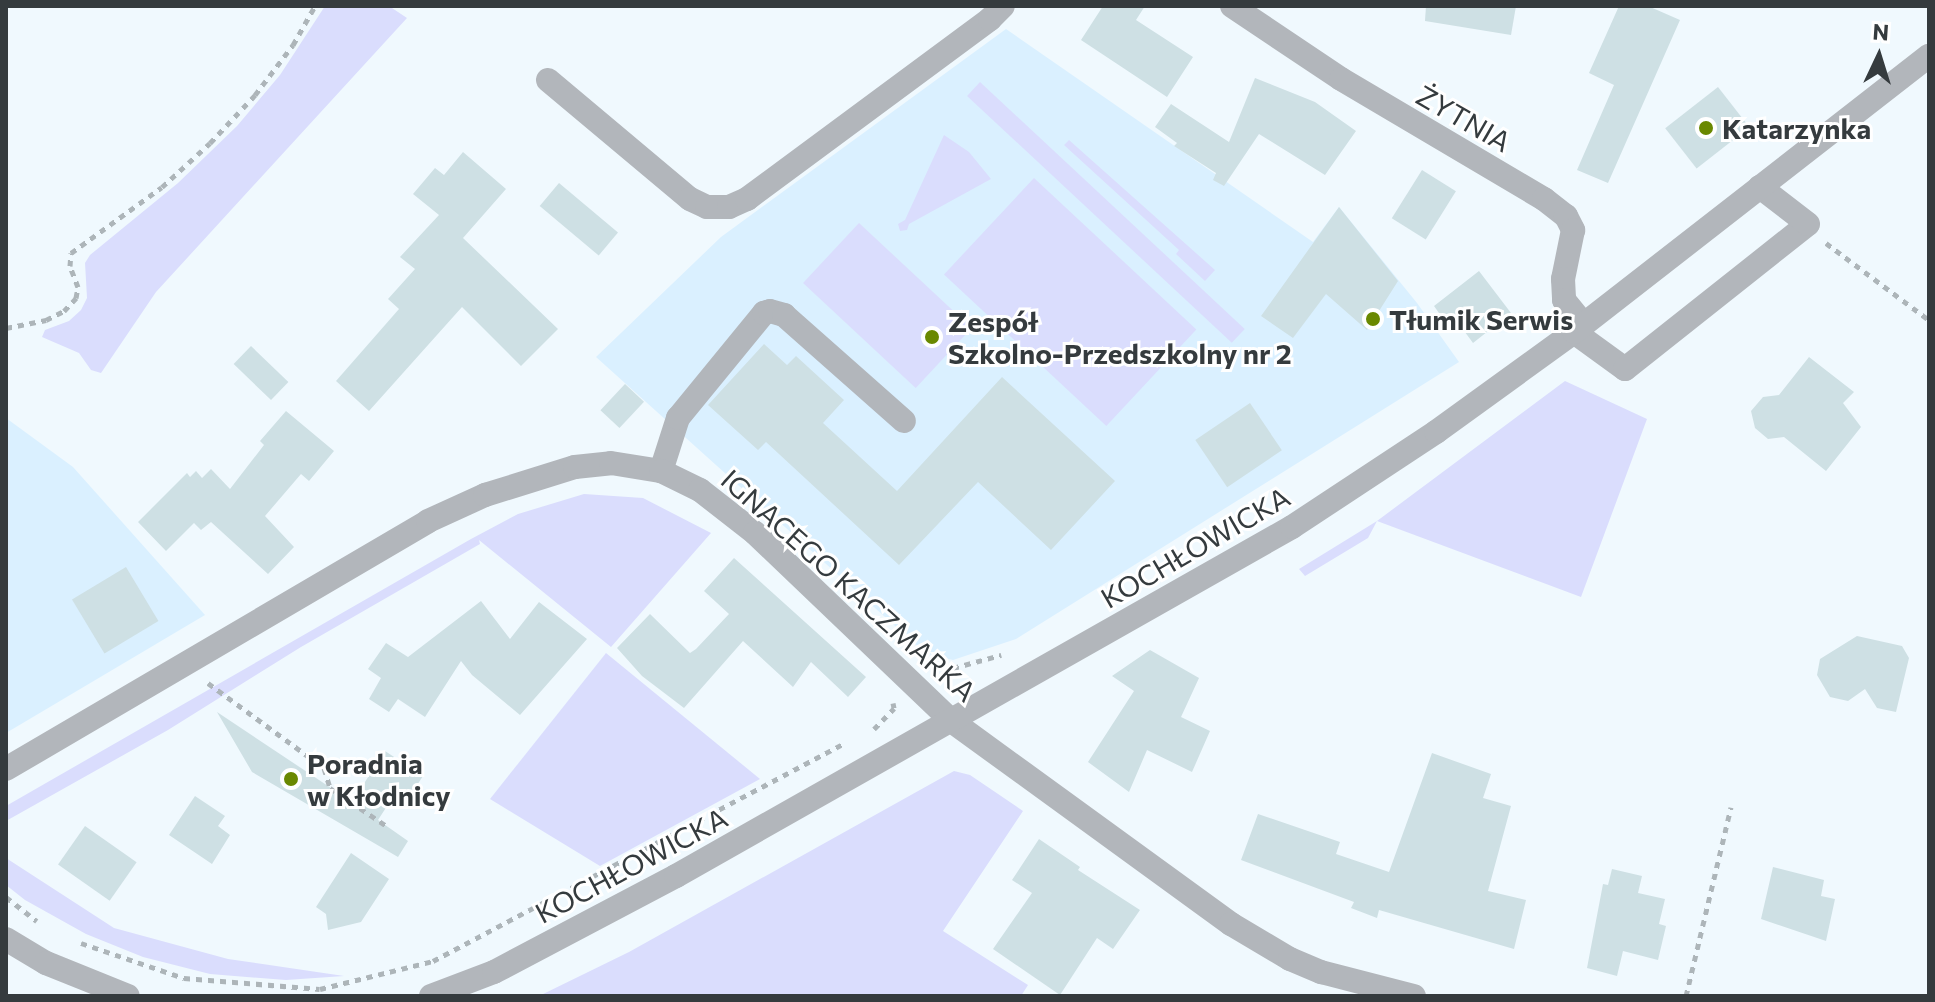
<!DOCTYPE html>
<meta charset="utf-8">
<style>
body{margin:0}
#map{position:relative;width:1935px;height:1002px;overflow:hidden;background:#f0f9fe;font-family:Commissioner,sans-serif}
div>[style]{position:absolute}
.built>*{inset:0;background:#daf0ff}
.green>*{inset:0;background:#daddfd;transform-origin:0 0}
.building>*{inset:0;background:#cee0e4;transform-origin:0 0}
.path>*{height:5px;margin-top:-2.5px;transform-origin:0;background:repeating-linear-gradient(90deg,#adb5b9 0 6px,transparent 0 12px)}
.minor>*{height:24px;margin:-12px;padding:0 12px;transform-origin:12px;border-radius:12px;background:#b2b6bb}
.dots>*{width:22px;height:22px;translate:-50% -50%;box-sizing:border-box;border:4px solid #fff;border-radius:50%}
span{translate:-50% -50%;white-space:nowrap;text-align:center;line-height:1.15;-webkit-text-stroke:6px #fff;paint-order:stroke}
.street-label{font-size:28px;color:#353b3e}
.poi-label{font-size:28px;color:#353b3e;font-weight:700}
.left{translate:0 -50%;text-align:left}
.frame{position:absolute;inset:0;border:8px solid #353b3e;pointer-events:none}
.north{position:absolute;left:1839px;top:16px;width:80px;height:80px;-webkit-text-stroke:6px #fff;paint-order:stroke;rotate:4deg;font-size:22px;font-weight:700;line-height:32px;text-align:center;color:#353b3e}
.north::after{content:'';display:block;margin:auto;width:28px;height:36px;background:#353b3e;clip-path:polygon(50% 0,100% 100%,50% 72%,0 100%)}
</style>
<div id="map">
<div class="built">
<i style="clip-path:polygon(1006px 29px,1313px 242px,1339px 207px,1417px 303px,1459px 362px,1016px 639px,953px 660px,925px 653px,596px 357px,721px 237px)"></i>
<i style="clip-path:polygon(6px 418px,73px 467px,205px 615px,6px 733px)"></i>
</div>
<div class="green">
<i style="clip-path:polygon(325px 6px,389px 6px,407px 18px,156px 292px,101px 373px,91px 370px,79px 353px,42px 337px,45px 330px,69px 321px,81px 310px,87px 298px,85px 263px,90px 255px,178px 183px,237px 126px,280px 75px)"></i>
<i style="left:980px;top:82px;width:362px;height:19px;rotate:43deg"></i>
<i style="clip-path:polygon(944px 135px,969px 152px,991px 179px,909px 224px,907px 230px,900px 231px,898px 224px,905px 220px)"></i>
<i style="clip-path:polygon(1069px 140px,1215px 270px,1205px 281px,1176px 254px,1179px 250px,1064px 145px)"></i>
<i style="left:1034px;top:178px;width:222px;height:132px;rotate:43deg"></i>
<i style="left:859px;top:223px;width:154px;height:82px;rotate:43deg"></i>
<i style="clip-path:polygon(1565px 381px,1647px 419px,1581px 597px,1377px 521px,1368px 538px,1305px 576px,1299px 569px,1377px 521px)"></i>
<i style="clip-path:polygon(584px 494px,643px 498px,711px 533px,611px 647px,479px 540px,480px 544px,301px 647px,168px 730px,6px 821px,6px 806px,471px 539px,518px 514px)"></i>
<i style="clip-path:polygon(606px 653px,760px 779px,600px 866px,490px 799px)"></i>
<i style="clip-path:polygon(954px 771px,970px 775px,1023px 811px,943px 931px,1028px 985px,1021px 996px,539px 996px,629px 952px)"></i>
<i style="clip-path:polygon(6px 858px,114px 928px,228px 959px,344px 976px,286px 980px,210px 974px,143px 957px,86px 934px,25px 900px,6px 885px)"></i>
</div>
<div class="building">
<i style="clip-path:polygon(1103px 6px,1145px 6px,1136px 20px,1193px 57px,1167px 97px,1081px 40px)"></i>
<i style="clip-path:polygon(1426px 6px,1516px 6px,1511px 35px,1425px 21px)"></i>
<i style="clip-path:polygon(1619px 6px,1648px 6px,1680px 20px,1608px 183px,1577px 170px,1614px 85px,1589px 73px)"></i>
<i style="clip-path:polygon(1255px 78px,1315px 102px,1356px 131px,1325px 175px,1259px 134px,1224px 186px,1213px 180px,1216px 173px,1174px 146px,1177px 143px,1155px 127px,1171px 104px,1229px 142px)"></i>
<i style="left:1718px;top:87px;width:51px;height:67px;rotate:52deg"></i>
<i style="clip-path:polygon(463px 152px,506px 189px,463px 238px,558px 329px,521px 366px,462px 307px,369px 411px,336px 381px,399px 309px,388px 299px,415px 269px,400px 257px,439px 215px,413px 194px,435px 168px,444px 175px)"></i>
<i style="left:1422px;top:170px;width:40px;height:57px;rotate:32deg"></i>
<i style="left:559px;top:183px;width:77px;height:30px;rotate:40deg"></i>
<i style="clip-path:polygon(1339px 207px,1398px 281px,1367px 330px,1326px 294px,1293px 338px,1261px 316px)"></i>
<i style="clip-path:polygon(1479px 271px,1511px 313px,1473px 343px,1459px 324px,1451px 330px,1434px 306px)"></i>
<i style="clip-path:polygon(764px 344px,787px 365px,796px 356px,844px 400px,823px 423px,897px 491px,1002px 377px,1115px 481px,1051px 550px,978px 482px,899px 565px,766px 442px,758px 450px,708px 405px)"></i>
<i style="left:251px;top:346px;width:52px;height:25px;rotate:44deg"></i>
<i style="clip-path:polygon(1809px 357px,1854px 392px,1843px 403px,1861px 427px,1826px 471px,1784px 437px,1768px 439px,1755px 428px,1751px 411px,1763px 397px,1779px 395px)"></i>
<i style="left:625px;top:384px;width:26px;height:36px;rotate:43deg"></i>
<i style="left:1250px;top:403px;width:57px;height:66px;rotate:56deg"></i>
<i style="clip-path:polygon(286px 411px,334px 451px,309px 481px,301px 474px,265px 516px,294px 547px,268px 574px,211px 522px,201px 530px,194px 523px,166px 551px,138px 522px,187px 473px,190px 477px,196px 471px,202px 478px,211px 469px,230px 489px,264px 445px,260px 441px)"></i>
<i style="clip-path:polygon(734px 558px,866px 677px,848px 697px,811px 662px,793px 687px,743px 641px,684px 708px,642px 676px,617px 648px,650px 614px,690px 653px,696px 649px,729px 614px,704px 591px)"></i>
<i style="left:126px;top:567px;width:63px;height:63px;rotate:59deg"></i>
<i style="clip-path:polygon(481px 601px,510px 639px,539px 602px,587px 639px,520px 715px,472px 675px,461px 661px,425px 717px,398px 699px,389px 712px,369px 699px,381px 678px,368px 669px,386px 643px,408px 657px)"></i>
<i style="clip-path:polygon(1857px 636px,1902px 646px,1909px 658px,1896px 712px,1877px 708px,1865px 689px,1848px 701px,1830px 697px,1817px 675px,1820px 659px)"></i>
<i style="clip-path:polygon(1150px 650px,1199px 678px,1181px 717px,1210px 731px,1192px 772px,1147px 750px,1129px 792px,1088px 762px,1134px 691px,1112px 676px)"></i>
<i style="clip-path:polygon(217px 712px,352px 802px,385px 751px,423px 776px,402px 808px,391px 800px,378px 820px,408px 841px,398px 857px,252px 772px)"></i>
<i style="clip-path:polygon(1432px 753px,1491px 774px,1483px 798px,1511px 806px,1488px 891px,1526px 900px,1514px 949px,1379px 910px,1377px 918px,1351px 908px,1354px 902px,1241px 860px,1258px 814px,1340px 842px,1336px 854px,1389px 872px)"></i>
<i style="clip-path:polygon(195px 796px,225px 816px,218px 826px,230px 835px,212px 864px,169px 835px)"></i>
<i style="left:85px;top:826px;width:63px;height:47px;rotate:35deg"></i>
<i style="clip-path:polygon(1039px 839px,1080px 867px,1078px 870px,1140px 910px,1113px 949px,1097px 938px,1060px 995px,993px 949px,1032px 893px,1012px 880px)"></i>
<i style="clip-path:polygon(351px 853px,389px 879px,361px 922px,328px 930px,326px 914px,316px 907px)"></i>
<i style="clip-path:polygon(1773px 867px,1824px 880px,1821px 896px,1835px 899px,1826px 941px,1761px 919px)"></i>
<i style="clip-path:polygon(1612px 869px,1642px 876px,1638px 893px,1665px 899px,1659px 924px,1666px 926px,1658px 960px,1623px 951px,1617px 976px,1587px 968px,1603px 884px,1608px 885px)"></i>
</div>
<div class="path">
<i style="left:1826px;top:243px;width:129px;rotate:36.8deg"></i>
<i style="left:6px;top:328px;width:41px;rotate:-11.3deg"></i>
<i style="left:46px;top:320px;width:20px;rotate:-27deg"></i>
<i style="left:64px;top:311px;width:18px;rotate:-47deg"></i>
<i style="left:76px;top:298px;width:11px;rotate:-80deg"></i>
<i style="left:78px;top:287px;width:22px;rotate:-111deg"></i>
<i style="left:70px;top:266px;width:13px;rotate:-86deg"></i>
<i style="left:71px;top:253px;width:112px;rotate:-36deg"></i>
<i style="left:162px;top:187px;width:65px;rotate:-42.5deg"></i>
<i style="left:210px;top:143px;width:66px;rotate:-46.8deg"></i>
<i style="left:255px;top:95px;width:63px;rotate:-52.8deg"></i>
<i style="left:293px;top:45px;width:45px;rotate:-60.6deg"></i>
<i style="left:936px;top:664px;width:17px;rotate:13deg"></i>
<i style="left:953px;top:668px;width:50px;rotate:-15.2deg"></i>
<i style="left:208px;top:683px;width:144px;rotate:36.2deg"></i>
<i style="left:324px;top:768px;width:21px;rotate:73deg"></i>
<i style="left:330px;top:788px;width:70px;rotate:33.9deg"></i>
<i style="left:874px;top:729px;width:29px;rotate:-46deg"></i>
<i style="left:894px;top:708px;width:5px;rotate:-101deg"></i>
<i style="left:6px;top:897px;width:39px;rotate:38deg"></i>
<i style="left:81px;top:943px;width:109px;rotate:18.8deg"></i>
<i style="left:184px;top:978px;width:136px;rotate:4.6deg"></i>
<i style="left:320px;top:989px;width:116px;rotate:-13.9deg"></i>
<i style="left:433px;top:961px;width:464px;rotate:-27.9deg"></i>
<i style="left:1686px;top:996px;width:194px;rotate:-76.6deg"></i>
</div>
<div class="minor">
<i style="left:1232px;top:6px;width:131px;rotate:33.8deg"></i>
<i style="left:1341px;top:79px;width:236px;rotate:30.6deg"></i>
<i style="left:1544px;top:199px;width:28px;rotate:38deg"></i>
<i style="left:1566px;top:216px;width:16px;rotate:63deg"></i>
<i style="left:1573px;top:230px;width:50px;rotate:101.5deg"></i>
<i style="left:1563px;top:279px;width:21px;rotate:87deg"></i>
<i style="left:1564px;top:300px;width:32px;rotate:51deg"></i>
<i style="left:548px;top:80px;width:185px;rotate:40deg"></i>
<i style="left:690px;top:199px;width:19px;rotate:25deg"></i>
<i style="left:707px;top:207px;width:22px"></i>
<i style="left:729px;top:207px;width:20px;rotate:-24deg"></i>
<i style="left:747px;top:199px;width:302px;rotate:-36.5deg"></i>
<i style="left:990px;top:19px;width:18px;rotate:-45deg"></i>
<i style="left:1574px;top:332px;width:63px;rotate:36deg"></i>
<i style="left:1625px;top:369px;width:233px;rotate:-38.4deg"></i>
<i style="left:1808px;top:224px;width:61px;rotate:-142.4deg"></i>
<i style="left:661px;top:471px;width:56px;rotate:-72.2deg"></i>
<i style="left:678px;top:418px;width:136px;rotate:-50.7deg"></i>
<i style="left:764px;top:313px;width:6px;rotate:-18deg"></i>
<i style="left:770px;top:311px;width:15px;rotate:16deg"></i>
<i style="left:784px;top:315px;width:160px;rotate:41.5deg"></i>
<i style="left:6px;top:769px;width:489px;rotate:-30.4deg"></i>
<i style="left:428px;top:521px;width:63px;rotate:-24.5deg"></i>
<i style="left:485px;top:495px;width:94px;rotate:-17.3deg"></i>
<i style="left:575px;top:467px;width:36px;rotate:-6deg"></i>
<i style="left:611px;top:463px;width:51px;rotate:9.1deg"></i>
<i style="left:661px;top:471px;width:43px;rotate:26deg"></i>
<i style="left:700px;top:490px;width:70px;rotate:38deg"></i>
<i style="left:755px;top:533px;width:274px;rotate:43.7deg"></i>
<i style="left:953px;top:722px;width:344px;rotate:36deg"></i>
<i style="left:1231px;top:924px;width:69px;rotate:30.7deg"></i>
<i style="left:1290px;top:959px;width:34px;rotate:23deg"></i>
<i style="left:1321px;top:972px;width:96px;rotate:14.5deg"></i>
<i style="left:6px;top:939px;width:47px;rotate:31deg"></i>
<i style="left:46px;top:963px;width:88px;rotate:21.9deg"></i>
<i style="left:431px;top:996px;width:67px;rotate:-20.9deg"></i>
<i style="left:494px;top:972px;width:206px;rotate:-27.8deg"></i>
<i style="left:676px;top:876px;width:708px;rotate:-29.53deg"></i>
<i style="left:1292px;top:527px;width:173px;rotate:-33.4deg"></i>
<i style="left:1436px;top:432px;width:170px;rotate:-35.9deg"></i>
<i style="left:1574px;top:332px;width:450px;rotate:-37.9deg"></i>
</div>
<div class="dots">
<i style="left:1706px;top:128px;background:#698800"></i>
<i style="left:1373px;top:319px;background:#698800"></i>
<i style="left:932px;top:337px;background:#698800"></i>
<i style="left:291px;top:779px;background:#698800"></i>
</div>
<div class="street-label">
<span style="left:1464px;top:118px;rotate:30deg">ŻYTNIA</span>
<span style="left:1195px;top:547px;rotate:-30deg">KOCHŁOWICKA</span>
<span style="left:849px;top:585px;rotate:42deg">IGNACEGO KACZMARKA</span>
<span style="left:631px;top:865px;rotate:-28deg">KOCHŁOWICKA</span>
</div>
<div class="poi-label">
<span class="left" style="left:1722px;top:128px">Katarzynka</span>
<span class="left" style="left:1389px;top:319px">Tłumik Serwis</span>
<span class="left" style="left:948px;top:337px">Zespół<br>Szkolno-Przedszkolny nr 2</span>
<span class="left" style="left:307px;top:779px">Poradnia<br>w Kłodnicy</span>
</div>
<div class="frame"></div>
<div class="north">N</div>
</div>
